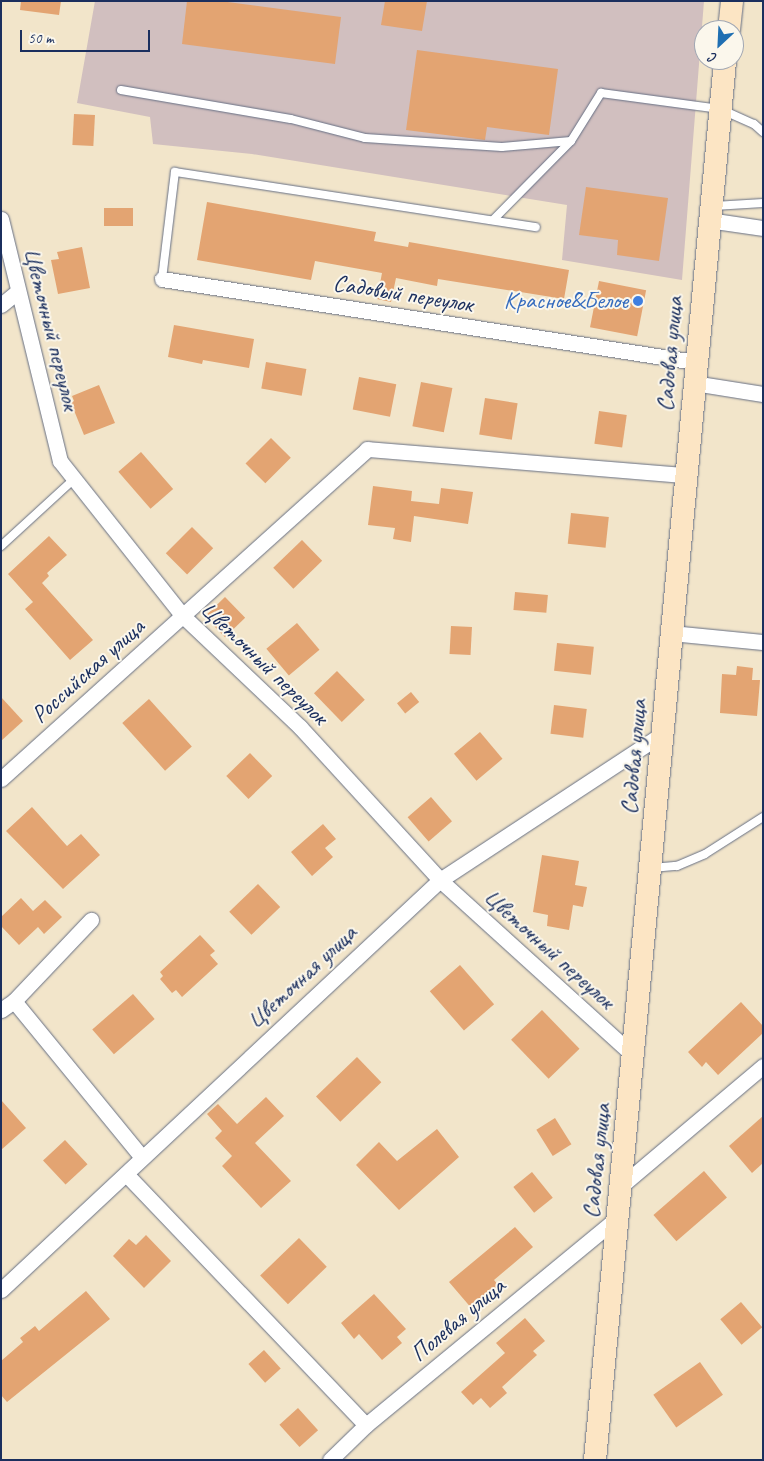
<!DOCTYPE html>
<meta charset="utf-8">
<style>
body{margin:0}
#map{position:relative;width:764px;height:1461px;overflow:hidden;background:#f2e5ca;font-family:Caveat,sans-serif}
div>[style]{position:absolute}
.industrial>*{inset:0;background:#d1bfbf}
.building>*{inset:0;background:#e3a472;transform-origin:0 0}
.roads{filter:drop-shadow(0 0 1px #666f84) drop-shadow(0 0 1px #666f84)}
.service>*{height:8px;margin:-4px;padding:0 4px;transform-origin:4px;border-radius:4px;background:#fff}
.minor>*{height:15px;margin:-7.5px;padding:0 7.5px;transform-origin:7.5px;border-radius:7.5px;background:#fff}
.secondary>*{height:22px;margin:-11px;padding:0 11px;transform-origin:11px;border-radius:11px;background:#fce5c4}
.dots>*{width:14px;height:14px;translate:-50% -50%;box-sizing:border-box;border:2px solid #fbf7ec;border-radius:50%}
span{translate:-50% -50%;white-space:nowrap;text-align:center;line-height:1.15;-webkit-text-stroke:4px #fbf7ec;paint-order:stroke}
.street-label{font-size:24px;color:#1b2f5e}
.shop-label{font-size:24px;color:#366cbe}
.right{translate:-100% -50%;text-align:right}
.frame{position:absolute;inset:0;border:2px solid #1b2f5e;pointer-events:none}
.north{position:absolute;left:694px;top:20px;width:50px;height:50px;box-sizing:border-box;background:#fbf7ec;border:1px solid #a1a7b3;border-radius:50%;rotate:205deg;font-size:14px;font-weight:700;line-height:20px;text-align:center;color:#1b2f5e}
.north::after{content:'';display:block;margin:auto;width:18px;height:22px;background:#1f6fb2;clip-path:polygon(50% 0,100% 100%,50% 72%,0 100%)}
.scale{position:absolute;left:20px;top:30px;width:130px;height:22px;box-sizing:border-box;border:2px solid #1b2f5e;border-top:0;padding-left:6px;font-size:15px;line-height:18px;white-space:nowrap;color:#1b2f5e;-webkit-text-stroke:4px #fbf7ec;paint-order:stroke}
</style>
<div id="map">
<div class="industrial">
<i style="clip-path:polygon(95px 1px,704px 1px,682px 280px,562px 260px,567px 205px,252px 154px,153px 144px,150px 117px,77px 103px)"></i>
</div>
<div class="building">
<i style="clip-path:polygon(21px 1px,61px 1px,59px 15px,20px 10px)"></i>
<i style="clip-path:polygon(187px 1px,220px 1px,341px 17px,335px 64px,182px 44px)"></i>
<i style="clip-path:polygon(385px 1px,427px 1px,422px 31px,381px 25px)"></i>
<i style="clip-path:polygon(417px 50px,558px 69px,549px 135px,487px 127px,485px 140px,406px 130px)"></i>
<i style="left:74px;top:114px;width:21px;height:31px;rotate:3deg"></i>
<i style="clip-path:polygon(586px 187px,668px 198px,659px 261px,617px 255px,618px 240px,579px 235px)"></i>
<i style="clip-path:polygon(207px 202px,376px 232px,374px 241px,408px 247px,409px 242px,569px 270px,564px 299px,438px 279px,437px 286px,396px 278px,391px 302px,377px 299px,382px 273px,315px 261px,311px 280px,197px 260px)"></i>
<i style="left:104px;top:208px;width:29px;height:18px"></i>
<i style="clip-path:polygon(82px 247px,90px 288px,58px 294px,51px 260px,59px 259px,57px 252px)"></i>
<i style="left:599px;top:281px;width:48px;height:47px;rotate:11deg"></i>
<i style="clip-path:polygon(174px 325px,254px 339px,249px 368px,203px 360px,202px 364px,168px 357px)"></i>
<i style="left:266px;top:362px;width:41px;height:27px;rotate:10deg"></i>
<i style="left:359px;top:377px;width:38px;height:33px;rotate:11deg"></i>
<i style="left:421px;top:382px;width:32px;height:45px;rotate:11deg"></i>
<i style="clip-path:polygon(99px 385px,115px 423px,84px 435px,71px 403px,74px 401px,72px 396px)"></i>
<i style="left:485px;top:398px;width:33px;height:37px;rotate:9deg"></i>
<i style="left:599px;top:411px;width:28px;height:33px;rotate:8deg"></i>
<i style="left:271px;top:438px;width:28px;height:36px;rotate:45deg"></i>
<i style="left:141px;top:452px;width:49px;height:30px;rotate:49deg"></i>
<i style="clip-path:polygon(373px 486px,412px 491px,411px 501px,439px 504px,441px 488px,473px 492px,468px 524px,414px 516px,411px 542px,393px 539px,395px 528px,368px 525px)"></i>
<i style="left:571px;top:513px;width:38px;height:31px;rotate:6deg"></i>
<i style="left:192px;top:527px;width:30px;height:37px;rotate:45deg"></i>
<i style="clip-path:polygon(49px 536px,67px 555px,47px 573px,49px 576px,42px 583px,93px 640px,70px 660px,25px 609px,33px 602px,8px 574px)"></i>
<i style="left:302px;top:540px;width:29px;height:40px;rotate:46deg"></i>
<i style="left:515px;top:592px;width:33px;height:18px;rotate:5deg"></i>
<i style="left:225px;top:597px;width:29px;height:28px;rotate:46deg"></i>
<i style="left:297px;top:623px;width:35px;height:40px;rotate:50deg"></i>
<i style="left:451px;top:626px;width:21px;height:28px;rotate:3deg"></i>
<i style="left:557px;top:643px;width:37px;height:28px;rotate:6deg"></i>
<i style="clip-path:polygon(737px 666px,753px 668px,752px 680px,760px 680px,757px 716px,720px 713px,722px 674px,736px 675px)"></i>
<i style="left:337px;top:671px;width:40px;height:32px;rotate:46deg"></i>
<i style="left:411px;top:692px;width:13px;height:18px;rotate:51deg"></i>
<i style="clip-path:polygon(1px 697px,23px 721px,1px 741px)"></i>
<i style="left:149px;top:699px;width:64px;height:36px;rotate:48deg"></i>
<i style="left:554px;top:705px;width:33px;height:29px;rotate:7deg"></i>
<i style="left:480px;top:732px;width:35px;height:34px;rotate:50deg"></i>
<i style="left:250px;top:753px;width:32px;height:33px;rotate:46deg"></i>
<i style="left:431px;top:797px;width:32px;height:31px;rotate:49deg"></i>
<i style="clip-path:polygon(32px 807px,67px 846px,81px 834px,100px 855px,63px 889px,6px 831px)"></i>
<i style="clip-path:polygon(323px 824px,336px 839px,325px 848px,333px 857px,312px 876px,291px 852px)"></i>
<i style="clip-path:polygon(542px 855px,579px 861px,575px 885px,587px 887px,583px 907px,573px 905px,569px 930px,547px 926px,548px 915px,533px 912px)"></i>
<i style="left:258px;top:884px;width:32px;height:40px;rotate:46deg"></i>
<i style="clip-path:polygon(21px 898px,33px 911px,45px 900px,62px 917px,44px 934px,38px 927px,19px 945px,1px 926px,1px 917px)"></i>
<i style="clip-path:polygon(200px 935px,215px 951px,210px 955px,218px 964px,182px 997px,176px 990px,172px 993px,160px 979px,163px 976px,160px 972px)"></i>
<i style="left:460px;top:965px;width:52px;height:40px;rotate:49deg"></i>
<i style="left:133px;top:994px;width:33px;height:54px;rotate:49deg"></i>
<i style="clip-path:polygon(741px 1002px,763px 1026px,763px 1033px,718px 1075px,706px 1062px,702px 1067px,688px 1052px)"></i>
<i style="left:542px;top:1010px;width:54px;height:43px;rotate:46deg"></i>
<i style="left:357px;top:1057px;width:35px;height:57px;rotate:46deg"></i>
<i style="clip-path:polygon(266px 1097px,284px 1116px,255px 1143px,291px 1181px,261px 1208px,222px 1166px,232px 1156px,215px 1138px,222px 1131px,207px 1114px,218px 1104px,237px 1124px)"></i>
<i style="clip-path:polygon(1px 1100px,26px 1128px,1px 1150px)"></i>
<i style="clip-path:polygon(763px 1116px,763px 1163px,752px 1173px,729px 1146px)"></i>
<i style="left:555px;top:1118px;width:31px;height:22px;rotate:58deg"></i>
<i style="clip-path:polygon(437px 1129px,459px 1157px,399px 1210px,356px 1165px,379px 1142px,397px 1161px)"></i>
<i style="left:65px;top:1140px;width:33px;height:30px;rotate:47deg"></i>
<i style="left:704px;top:1171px;width:35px;height:67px;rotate:49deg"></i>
<i style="left:532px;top:1172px;width:33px;height:24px;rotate:51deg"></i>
<i style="clip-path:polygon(515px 1227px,533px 1247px,494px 1280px,500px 1287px,473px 1310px,449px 1282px)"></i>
<i style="clip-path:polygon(146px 1235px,171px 1261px,144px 1288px,113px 1256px,129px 1239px,136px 1245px)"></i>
<i style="left:299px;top:1238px;width:40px;height:54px;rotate:46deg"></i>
<i style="clip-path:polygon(86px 1291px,110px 1319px,7px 1402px,1px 1395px,1px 1361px,23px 1342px,20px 1338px,35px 1326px,39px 1331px)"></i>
<i style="clip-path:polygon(374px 1294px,406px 1329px,397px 1337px,402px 1343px,382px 1360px,359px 1334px,354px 1339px,341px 1323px)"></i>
<i style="left:741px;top:1302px;width:33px;height:27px;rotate:50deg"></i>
<i style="clip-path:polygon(525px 1318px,545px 1341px,533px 1351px,537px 1355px,502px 1387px,507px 1393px,490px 1408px,481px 1398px,473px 1405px,461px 1392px,505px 1353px,496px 1343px)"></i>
<i style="left:264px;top:1350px;width:25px;height:21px;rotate:48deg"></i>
<i style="left:700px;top:1362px;width:40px;height:57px;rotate:55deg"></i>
<i style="left:298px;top:1408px;width:30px;height:25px;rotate:48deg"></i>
</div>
<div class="roads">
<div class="service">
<i style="left:121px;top:90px;width:172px;rotate:9.7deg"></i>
<i style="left:291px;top:119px;width:76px;rotate:14.4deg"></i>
<i style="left:365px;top:138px;width:137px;rotate:3.8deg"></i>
<i style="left:502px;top:147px;width:69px;rotate:-5deg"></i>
<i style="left:714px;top:206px;width:49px;rotate:-3.5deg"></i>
<i style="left:493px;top:220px;width:111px;rotate:-45.4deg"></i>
<i style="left:571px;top:141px;width:57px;rotate:-58deg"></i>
<i style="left:601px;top:93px;width:120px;rotate:7.7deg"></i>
<i style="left:720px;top:109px;width:37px;rotate:24deg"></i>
<i style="left:754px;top:124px;width:12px;rotate:42deg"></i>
<i style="left:162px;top:279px;width:108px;rotate:-83.1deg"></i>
<i style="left:175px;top:172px;width:365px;rotate:8.7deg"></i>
<i style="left:1px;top:546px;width:99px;rotate:-42.5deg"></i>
<i style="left:652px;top:868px;width:25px;rotate:-5deg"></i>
<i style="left:677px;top:866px;width:30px;rotate:-23deg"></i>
<i style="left:705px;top:854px;width:69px;rotate:-32.5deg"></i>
</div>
<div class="minor">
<i style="left:1px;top:219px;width:249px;rotate:76.3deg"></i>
<i style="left:60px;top:461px;width:196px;rotate:51.6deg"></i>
<i style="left:182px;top:615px;width:163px;rotate:43.5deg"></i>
<i style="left:300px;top:727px;width:207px;rotate:47.5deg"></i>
<i style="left:440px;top:880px;width:261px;rotate:42.2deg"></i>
<i style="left:708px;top:220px;width:56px;rotate:8.3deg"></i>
<i style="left:162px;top:279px;width:539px;rotate:8.85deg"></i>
<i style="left:1px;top:305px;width:22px;rotate:-39deg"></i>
<i style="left:694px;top:383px;width:70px;rotate:9.1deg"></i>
<i style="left:671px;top:633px;width:92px;rotate:5.6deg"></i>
<i style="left:1px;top:779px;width:493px;rotate:-42deg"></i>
<i style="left:367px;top:449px;width:319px;rotate:4.7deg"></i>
<i style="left:14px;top:1001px;width:112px;rotate:-46.5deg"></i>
<i style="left:1px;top:1010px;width:16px;rotate:-35deg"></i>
<i style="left:14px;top:1001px;width:200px;rotate:50.7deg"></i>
<i style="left:126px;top:1174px;width:347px;rotate:46.3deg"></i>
<i style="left:621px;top:1186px;width:186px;rotate:-40.2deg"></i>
<i style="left:1px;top:1290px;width:601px;rotate:-43.04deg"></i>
<i style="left:440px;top:880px;width:266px;rotate:-33.3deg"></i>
<i style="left:330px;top:1460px;width:50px;rotate:-44.2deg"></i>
<i style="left:366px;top:1425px;width:325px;rotate:-39.5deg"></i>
</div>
<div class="secondary">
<i style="left:729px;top:30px;width:29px;rotate:-84deg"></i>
<i style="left:595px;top:1460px;width:1406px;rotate:-84.69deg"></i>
</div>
</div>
<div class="dots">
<i style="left:638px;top:301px;background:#3f7fe0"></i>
</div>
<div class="street-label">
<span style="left:403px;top:294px;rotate:9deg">Садовый переулок</span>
<span style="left:51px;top:329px;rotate:76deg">Цветочный переулок</span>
<span style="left:670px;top:354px;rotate:-85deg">Садовая улица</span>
<span style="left:264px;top:663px;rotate:44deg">Цветочный переулок</span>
<span style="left:88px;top:671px;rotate:-42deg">Российская улица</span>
<span style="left:634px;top:757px;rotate:-85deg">Садовая улица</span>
<span style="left:549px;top:949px;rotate:42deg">Цветочный переулок</span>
<span style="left:302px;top:977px;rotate:-43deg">Цветочная улица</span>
<span style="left:597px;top:1161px;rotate:-84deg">Садовая улица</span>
<span style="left:458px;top:1320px;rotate:-40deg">Полевая улица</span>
</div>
<div class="shop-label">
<span class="right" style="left:628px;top:301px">Красное&amp;Белое</span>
</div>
<div class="frame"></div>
<div class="north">С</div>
<div class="scale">50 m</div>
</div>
